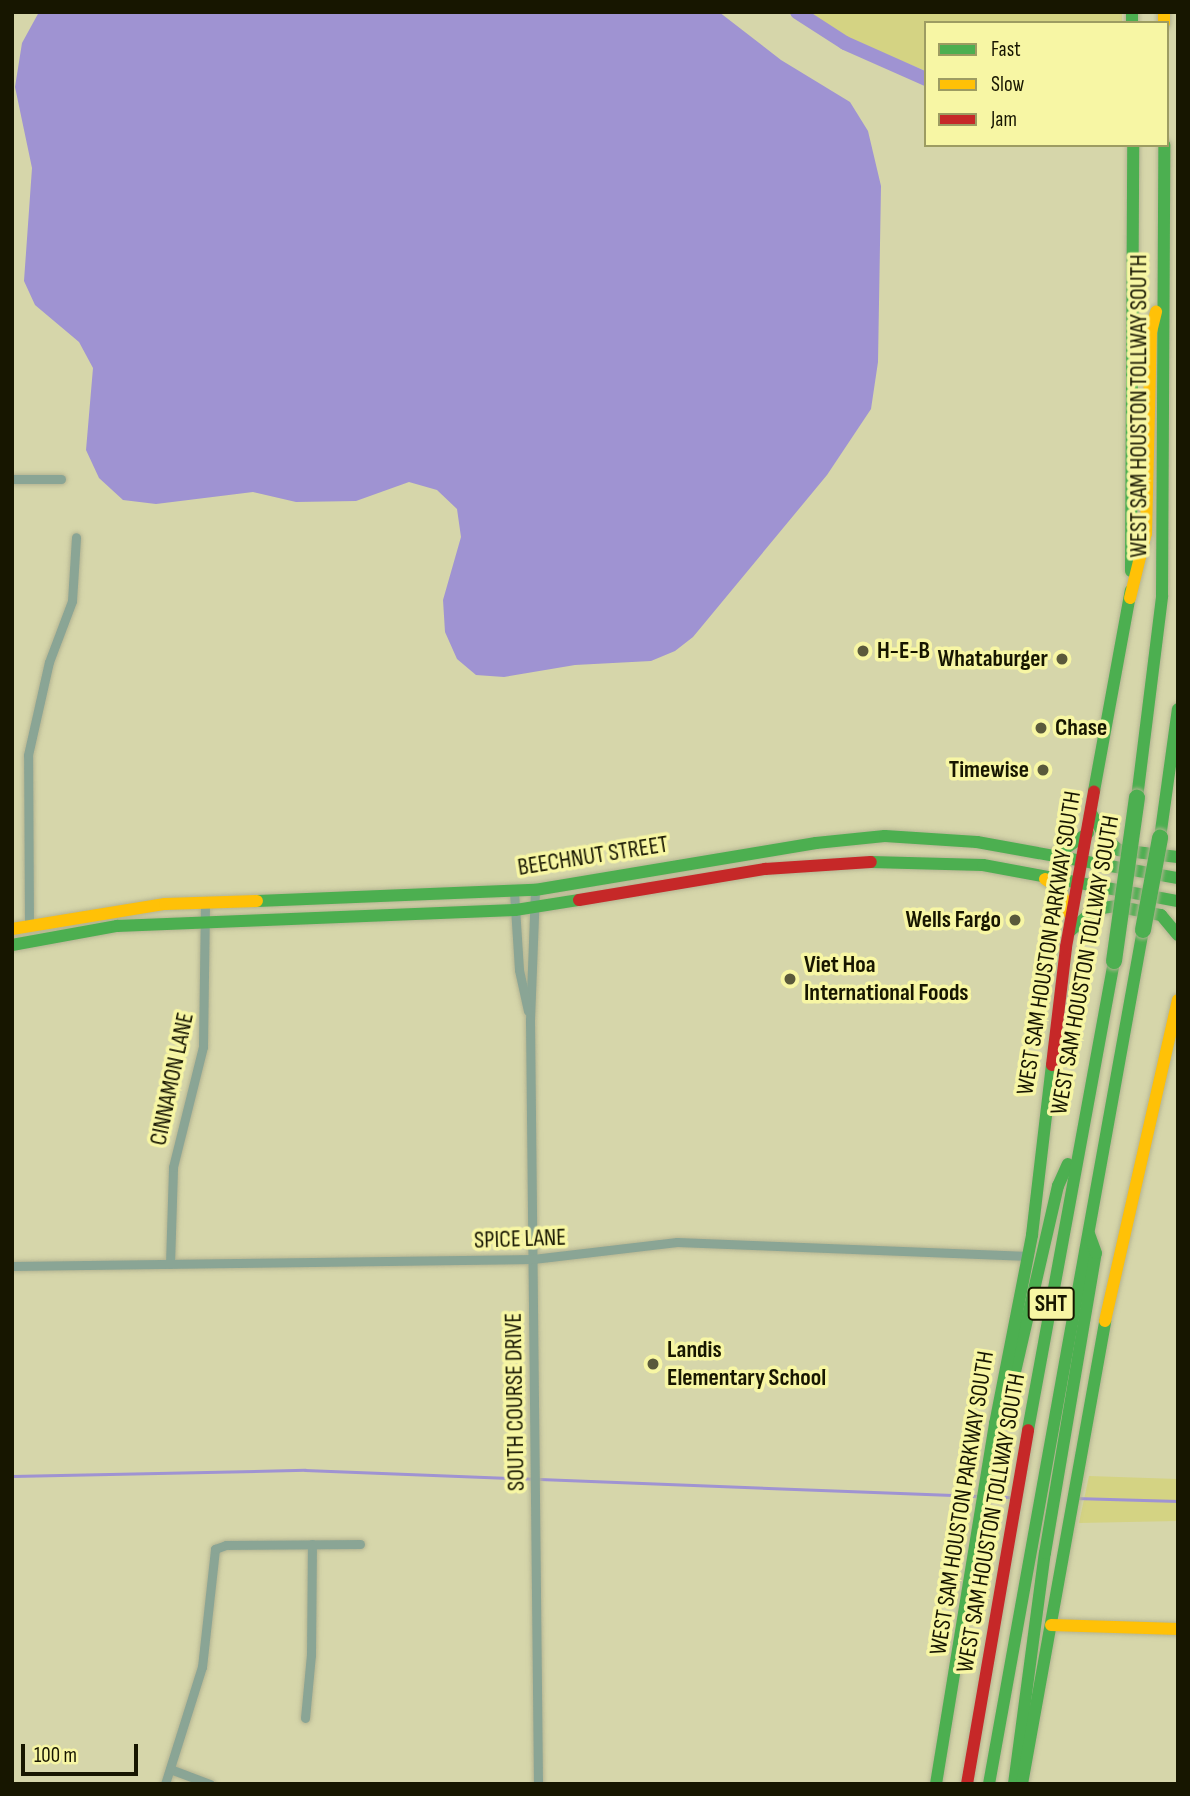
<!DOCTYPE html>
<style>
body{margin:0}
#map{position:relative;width:1190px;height:1796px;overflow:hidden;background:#d6d6aa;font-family:"Sofia Sans Condensed",sans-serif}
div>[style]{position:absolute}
.green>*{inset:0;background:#d4d383}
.water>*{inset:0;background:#9f93d2}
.stream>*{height:2.5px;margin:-1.25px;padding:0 1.25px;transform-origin:1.25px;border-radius:1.25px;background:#9f93d2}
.river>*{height:14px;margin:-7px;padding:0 7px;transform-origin:7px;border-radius:7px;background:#9f93d2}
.roads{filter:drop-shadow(0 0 2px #b4b492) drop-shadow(0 0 2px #b4b492)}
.street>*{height:9px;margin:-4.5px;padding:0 4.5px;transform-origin:4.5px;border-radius:4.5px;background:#8aa595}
.fast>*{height:12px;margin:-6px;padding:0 6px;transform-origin:6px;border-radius:6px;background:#4caf50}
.slow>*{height:12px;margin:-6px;padding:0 6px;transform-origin:6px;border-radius:6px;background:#ffc107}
.jam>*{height:12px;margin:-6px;padding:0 6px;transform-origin:6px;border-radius:6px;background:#c62828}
.bridges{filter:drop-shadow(0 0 2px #b4b492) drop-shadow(0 0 2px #b4b492)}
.fast-bridge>*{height:16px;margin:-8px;padding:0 8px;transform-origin:8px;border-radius:8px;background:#4caf50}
.dots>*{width:19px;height:19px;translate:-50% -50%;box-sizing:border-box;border:4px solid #f7f6a4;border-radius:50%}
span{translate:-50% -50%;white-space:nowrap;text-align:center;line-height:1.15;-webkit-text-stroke:7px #f7f6a4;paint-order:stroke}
.shield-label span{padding:2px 5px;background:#f7f6a4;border:2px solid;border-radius:5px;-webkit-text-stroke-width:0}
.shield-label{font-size:23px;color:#171600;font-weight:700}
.street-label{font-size:24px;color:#171600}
.poi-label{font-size:24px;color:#171600;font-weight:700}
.left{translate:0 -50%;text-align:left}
.right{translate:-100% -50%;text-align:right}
.frame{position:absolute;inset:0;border:14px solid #171600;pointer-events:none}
.legend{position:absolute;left:924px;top:21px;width:245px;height:126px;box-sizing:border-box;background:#f7f6a4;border:2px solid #9d9c62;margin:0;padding:9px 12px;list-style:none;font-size:21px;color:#171600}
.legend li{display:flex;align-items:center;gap:14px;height:35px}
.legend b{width:35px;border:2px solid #9d9c62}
.scale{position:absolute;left:21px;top:1744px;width:117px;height:32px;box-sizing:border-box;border:4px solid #171600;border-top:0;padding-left:9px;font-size:21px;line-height:24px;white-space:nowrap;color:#171600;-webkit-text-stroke:5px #f7f6a4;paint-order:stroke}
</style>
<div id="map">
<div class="green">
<i style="clip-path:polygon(805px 12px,1122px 12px,1122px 23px,926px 23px,926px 71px,852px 41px)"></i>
<i style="clip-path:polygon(1089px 1476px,1178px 1479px,1178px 1521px,1079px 1523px)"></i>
</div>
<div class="water">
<i style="clip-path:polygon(39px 12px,719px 12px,781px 60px,850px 102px,868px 131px,881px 186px,878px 362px,871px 409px,827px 475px,693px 637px,675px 651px,651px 661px,575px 665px,504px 677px,476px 675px,457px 659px,445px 632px,443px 600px,461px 537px,457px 509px,437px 490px,409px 482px,356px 501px,296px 502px,253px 492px,156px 504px,123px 500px,99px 478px,86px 450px,93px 368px,79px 342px,35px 305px,24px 281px,32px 168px,15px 87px,22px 43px)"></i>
</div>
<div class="stream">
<i style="left:12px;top:1476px;width:293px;rotate:-1.2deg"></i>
<i style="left:305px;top:1470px;width:674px;rotate:2.21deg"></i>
<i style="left:988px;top:1496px;width:21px;rotate:3deg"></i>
<i style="left:1075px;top:1498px;width:103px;rotate:1.7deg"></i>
</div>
<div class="river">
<i style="left:797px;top:12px;width:57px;rotate:32.9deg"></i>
<i style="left:845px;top:43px;width:89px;rotate:24deg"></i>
</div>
<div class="roads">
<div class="street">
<i style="left:12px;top:479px;width:49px"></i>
<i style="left:535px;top:890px;width:130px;rotate:92.2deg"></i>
<i style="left:530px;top:1020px;width:764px;rotate:89.4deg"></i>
<i style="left:514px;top:892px;width:78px;rotate:86.3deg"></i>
<i style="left:519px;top:970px;width:42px;rotate:77.6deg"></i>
<i style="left:29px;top:925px;width:170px;rotate:-90.3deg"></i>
<i style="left:28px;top:755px;width:95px;rotate:-77.3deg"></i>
<i style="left:49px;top:662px;width:65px;rotate:-69.3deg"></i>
<i style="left:72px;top:601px;width:64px;rotate:-86.4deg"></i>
<i style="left:170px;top:1264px;width:97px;rotate:-88.2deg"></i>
<i style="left:173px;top:1167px;width:124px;rotate:-76deg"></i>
<i style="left:203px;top:1047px;width:145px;rotate:-89.2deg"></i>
<i style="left:12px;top:1266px;width:521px;rotate:-0.77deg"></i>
<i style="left:533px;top:1259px;width:145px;rotate:-6.7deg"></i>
<i style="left:677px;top:1242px;width:352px;rotate:2.3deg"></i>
<i style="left:305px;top:1718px;width:63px;rotate:-84.6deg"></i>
<i style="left:311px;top:1655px;width:111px;rotate:-89.5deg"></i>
<i style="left:170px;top:1769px;width:43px;rotate:20.6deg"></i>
<i style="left:165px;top:1784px;width:123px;rotate:-72.5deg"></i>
<i style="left:202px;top:1667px;width:119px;rotate:-83.7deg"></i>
<i style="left:215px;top:1549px;width:12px;rotate:-20deg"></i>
<i style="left:226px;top:1545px;width:134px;rotate:-0.4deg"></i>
</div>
<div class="fast">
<i style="left:1132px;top:12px;width:11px;rotate:90deg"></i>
<i style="left:1131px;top:571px;width:426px;rotate:-89.7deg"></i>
<i style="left:1094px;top:791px;width:204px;rotate:-79.6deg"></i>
<i style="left:1137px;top:798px;width:204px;rotate:-82.9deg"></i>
<i style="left:1162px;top:596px;width:451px;rotate:-89.7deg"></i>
<i style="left:1091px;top:813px;width:31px;rotate:59deg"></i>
<i style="left:1107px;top:840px;width:16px;rotate:40deg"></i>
<i style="left:1119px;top:850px;width:59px;rotate:6.8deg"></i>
<i style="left:1160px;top:838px;width:130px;rotate:-82.1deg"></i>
<i style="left:1054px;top:856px;width:41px;rotate:-34.1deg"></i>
<i style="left:871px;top:862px;width:112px;rotate:1.5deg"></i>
<i style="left:983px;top:865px;width:198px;rotate:10.5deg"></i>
<i style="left:257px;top:901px;width:278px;rotate:-2.3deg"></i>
<i style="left:535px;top:890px;width:285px;rotate:-9.5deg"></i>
<i style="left:816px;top:843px;width:69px;rotate:-5.8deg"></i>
<i style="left:885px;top:836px;width:92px;rotate:3.7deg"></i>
<i style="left:977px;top:842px;width:204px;rotate:10.2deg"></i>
<i style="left:1069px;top:932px;width:35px;rotate:-41deg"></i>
<i style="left:1095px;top:909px;width:21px;rotate:-8deg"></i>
<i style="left:1116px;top:906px;width:46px;rotate:11.3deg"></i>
<i style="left:1161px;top:915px;width:26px;rotate:50deg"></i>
<i style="left:12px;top:945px;width:107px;rotate:-10.3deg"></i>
<i style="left:117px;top:926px;width:398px;rotate:-2.3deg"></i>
<i style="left:515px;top:910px;width:65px;rotate:-8.9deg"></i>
<i style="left:995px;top:1424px;width:30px;rotate:-62deg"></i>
<i style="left:1009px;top:1398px;width:218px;rotate:-77deg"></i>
<i style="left:1058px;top:1186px;width:24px;rotate:-66deg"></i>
<i style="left:1028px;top:1430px;width:477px;rotate:-79.6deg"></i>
<i style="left:936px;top:1784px;width:365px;rotate:-80.7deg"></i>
<i style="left:995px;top:1424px;width:193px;rotate:-78.9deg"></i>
<i style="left:1032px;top:1235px;width:171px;rotate:-83.3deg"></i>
<i style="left:989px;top:1784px;width:868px;rotate:-79.78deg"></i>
<i style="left:1014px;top:1784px;width:233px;rotate:-82.4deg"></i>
<i style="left:1045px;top:1553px;width:304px;rotate:-80.4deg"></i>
<i style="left:1096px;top:1253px;width:20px;rotate:-110deg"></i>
<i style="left:1022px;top:1784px;width:470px;rotate:-79.8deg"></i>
</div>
<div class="slow">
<i style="left:1164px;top:12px;width:11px;rotate:90deg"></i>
<i style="left:1130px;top:598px;width:67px;rotate:-76.2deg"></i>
<i style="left:1146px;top:533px;width:201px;rotate:-88.6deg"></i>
<i style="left:1151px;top:332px;width:21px;rotate:-76deg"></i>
<i style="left:1045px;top:879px;width:17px;rotate:33deg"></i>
<i style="left:1059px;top:888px;width:30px;rotate:67deg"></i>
<i style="left:12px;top:929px;width:155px;rotate:-9.3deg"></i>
<i style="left:165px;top:904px;width:92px;rotate:-1.9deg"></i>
<i style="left:1105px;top:1321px;width:329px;rotate:-77.2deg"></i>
<i style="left:1051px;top:1625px;width:127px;rotate:1.8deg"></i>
</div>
<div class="jam">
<i style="left:579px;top:900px;width:189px;rotate:-9.5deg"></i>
<i style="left:765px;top:869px;width:106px;rotate:-3.8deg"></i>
<i style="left:1052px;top:1065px;width:119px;rotate:-83.2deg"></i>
<i style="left:1066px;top:947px;width:158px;rotate:-79.8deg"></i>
<i style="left:967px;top:1784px;width:359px;rotate:-80.2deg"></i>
</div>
</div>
<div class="bridges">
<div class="fast-bridge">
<i style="left:1143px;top:930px;width:94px;rotate:-79.5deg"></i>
<i style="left:1114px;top:961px;width:165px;rotate:-82deg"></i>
</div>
</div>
<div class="dots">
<i style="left:863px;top:651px;background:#5a593b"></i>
<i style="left:1062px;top:659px;background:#5a593b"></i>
<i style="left:1041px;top:728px;background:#5a593b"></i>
<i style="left:1043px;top:770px;background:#5a593b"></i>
<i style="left:1015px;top:920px;background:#5a593b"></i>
<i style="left:790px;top:979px;background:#5a593b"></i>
<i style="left:653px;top:1364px;background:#5a593b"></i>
</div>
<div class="shield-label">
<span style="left:1051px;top:1304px">SHT</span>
</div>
<div class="street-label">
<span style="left:1139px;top:406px;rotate:-90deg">WEST SAM HOUSTON TOLLWAY SOUTH</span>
<span style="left:593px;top:856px;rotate:-9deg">BEECHNUT STREET</span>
<span style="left:1049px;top:943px;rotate:-81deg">WEST SAM HOUSTON PARKWAY SOUTH</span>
<span style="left:1085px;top:965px;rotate:-80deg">WEST SAM HOUSTON TOLLWAY SOUTH</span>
<span style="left:172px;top:1079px;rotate:-78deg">CINNAMON LANE</span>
<span style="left:520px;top:1239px;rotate:-2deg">SPICE LANE</span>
<span style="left:515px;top:1402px;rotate:-91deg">SOUTH COURSE DRIVE</span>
<span style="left:962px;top:1503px;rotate:-81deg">WEST SAM HOUSTON PARKWAY SOUTH</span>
<span style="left:991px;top:1523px;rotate:-80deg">WEST SAM HOUSTON TOLLWAY SOUTH</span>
</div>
<div class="poi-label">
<span class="left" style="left:877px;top:651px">H-E-B</span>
<span class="right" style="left:1048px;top:659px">Whataburger</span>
<span class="left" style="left:1055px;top:728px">Chase</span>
<span class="right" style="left:1029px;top:770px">Timewise</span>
<span class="right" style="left:1001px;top:920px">Wells Fargo</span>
<span class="left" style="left:804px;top:979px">Viet Hoa<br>International Foods</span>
<span class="left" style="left:667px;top:1364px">Landis<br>Elementary School</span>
</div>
<div class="frame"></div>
<ul class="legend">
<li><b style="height:9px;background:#4caf50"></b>Fast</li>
<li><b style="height:9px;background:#ffc107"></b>Slow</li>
<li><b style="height:9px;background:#c62828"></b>Jam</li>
</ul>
<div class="scale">100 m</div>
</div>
